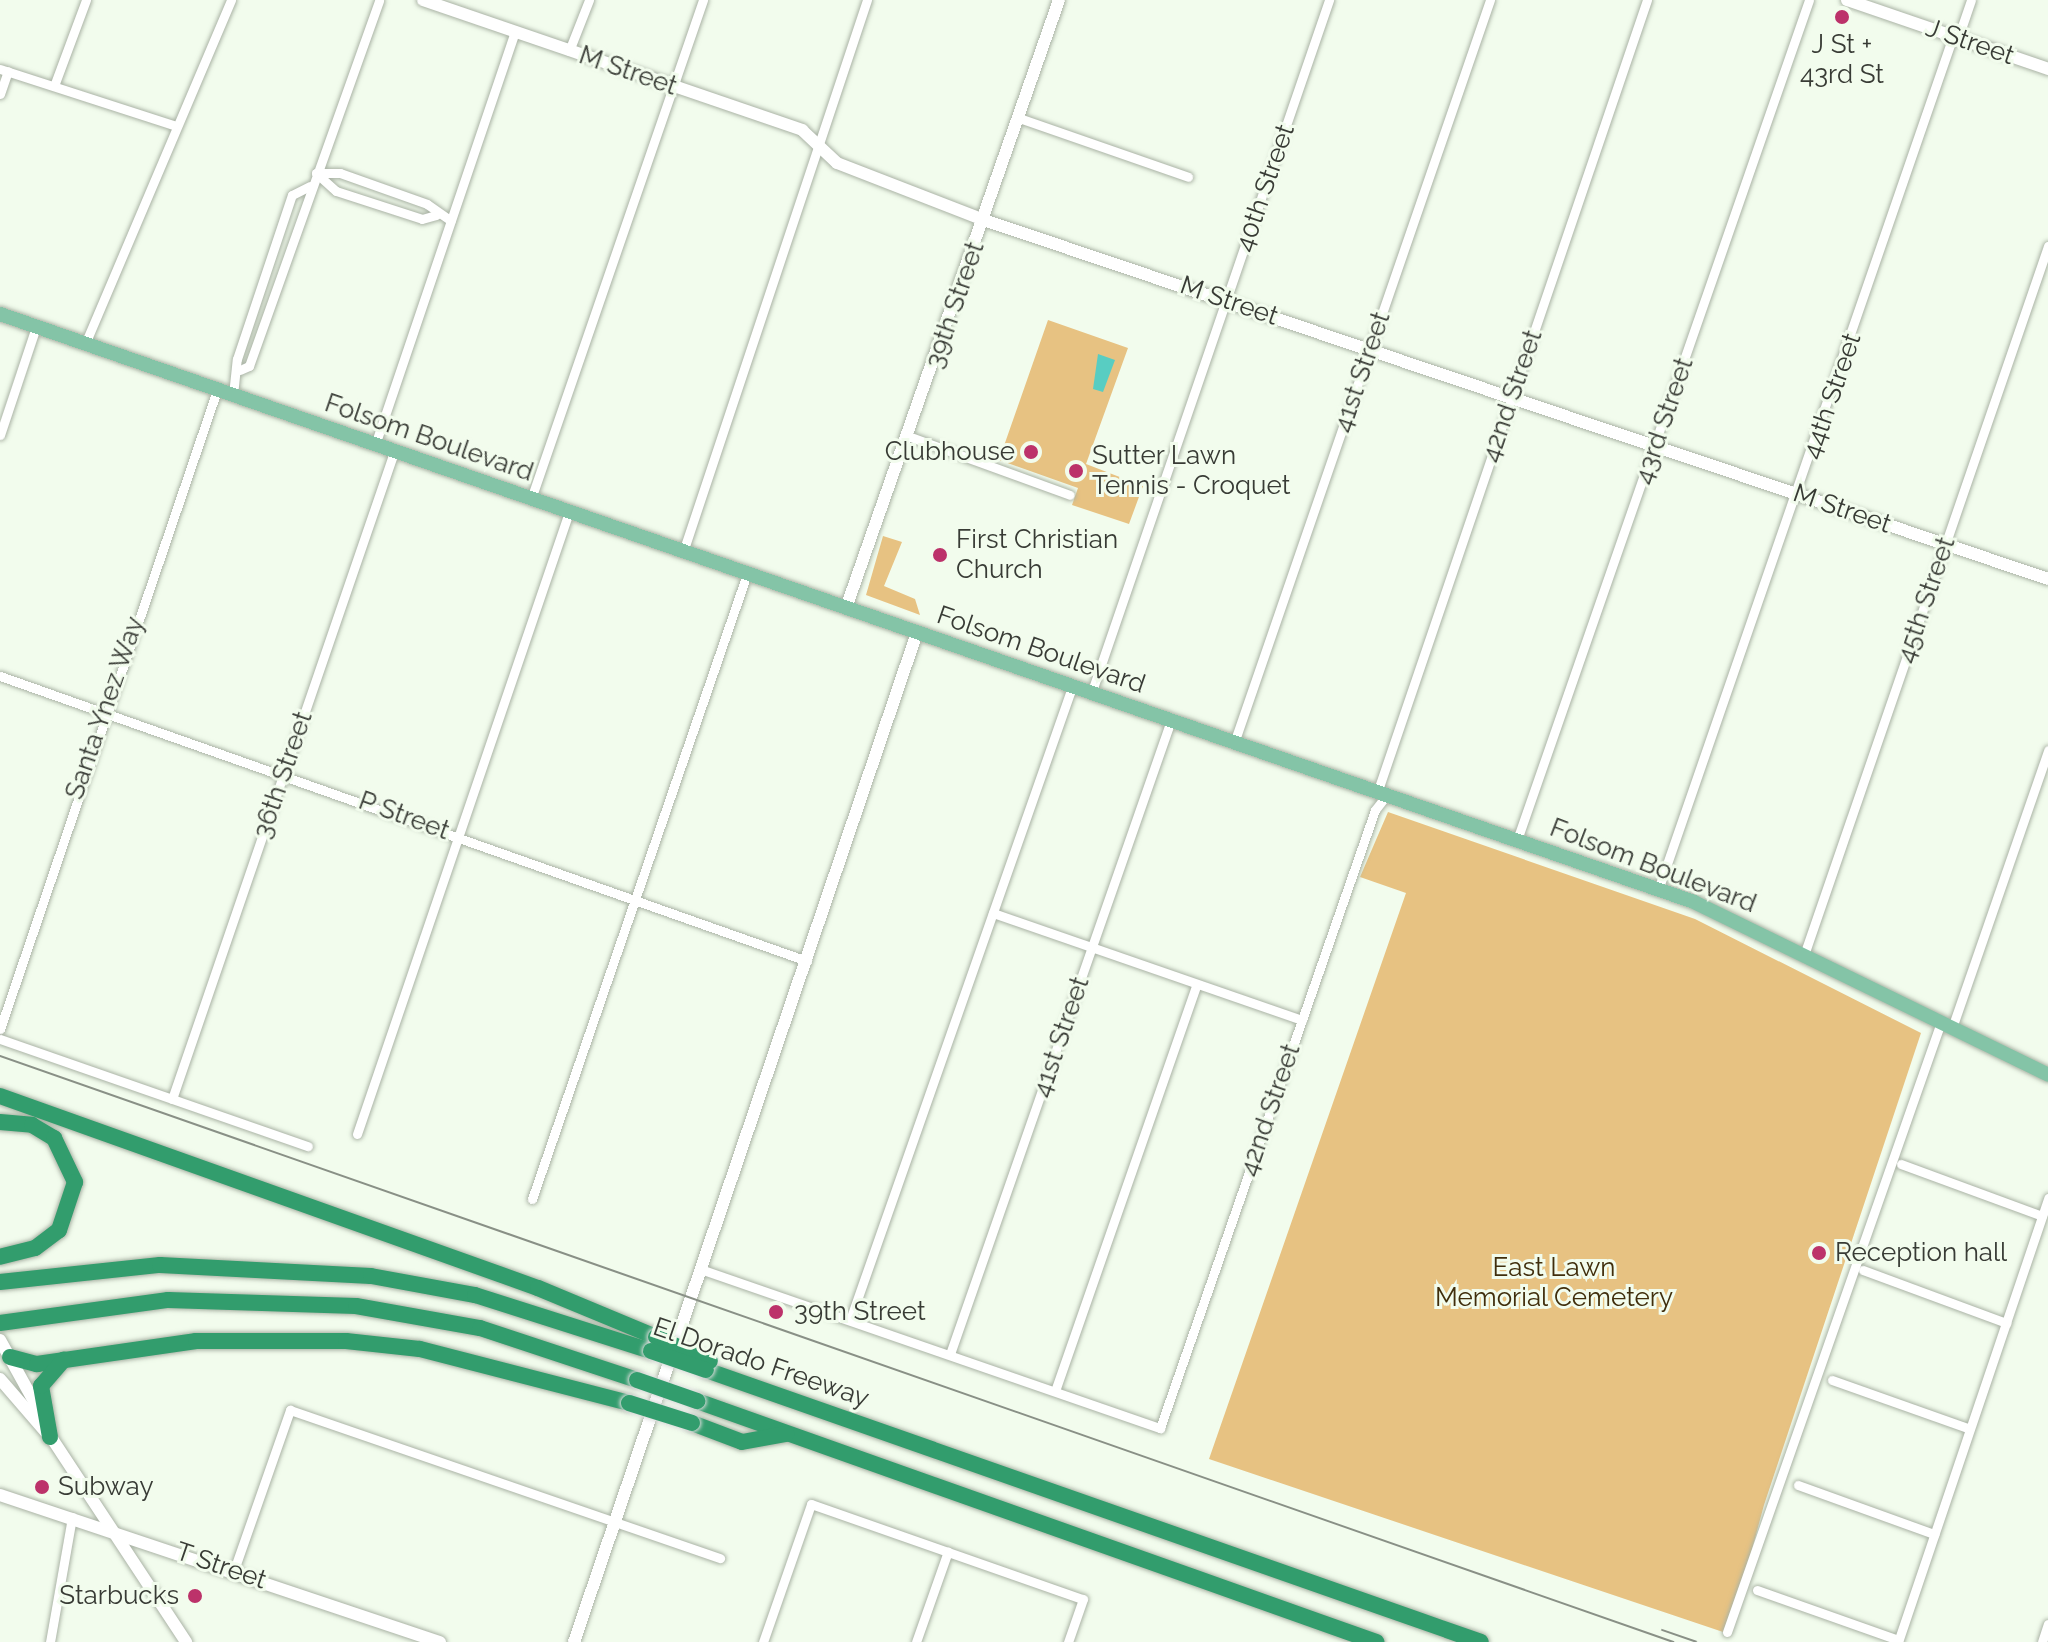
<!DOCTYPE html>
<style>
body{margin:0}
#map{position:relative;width:2048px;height:1642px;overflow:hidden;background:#f2fced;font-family:Raleway,sans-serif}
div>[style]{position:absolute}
.green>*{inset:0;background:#e7c282}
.water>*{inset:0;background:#58cdc2}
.roads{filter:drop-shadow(0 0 2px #aab3a5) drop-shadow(0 0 2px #aab3a5)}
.street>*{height:9px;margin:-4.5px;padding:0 4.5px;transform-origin:4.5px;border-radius:4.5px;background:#fff}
.secondary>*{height:12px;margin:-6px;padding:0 6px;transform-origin:6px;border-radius:6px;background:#fff}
.primary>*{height:14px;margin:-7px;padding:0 7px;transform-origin:7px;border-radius:7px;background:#84c4a7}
.highway>*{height:16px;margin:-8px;padding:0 8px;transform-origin:8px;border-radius:8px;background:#329d6d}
.tram>*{height:2px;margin:-1px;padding:0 1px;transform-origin:1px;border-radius:1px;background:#899086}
.bridges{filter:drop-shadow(0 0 2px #dbdcdb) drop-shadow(0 0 2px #dbdcdb)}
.highway-bridge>*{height:16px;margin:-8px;padding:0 8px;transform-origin:8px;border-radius:8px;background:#329d6d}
.dots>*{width:22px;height:22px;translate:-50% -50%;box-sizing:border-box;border:4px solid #f2fced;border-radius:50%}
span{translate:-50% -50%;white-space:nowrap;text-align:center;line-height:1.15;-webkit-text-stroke:6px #f2fced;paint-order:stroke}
.street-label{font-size:26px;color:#383b35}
.poi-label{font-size:26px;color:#383b35}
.right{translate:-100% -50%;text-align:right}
.left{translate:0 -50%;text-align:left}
.park-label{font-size:26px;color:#402e0c}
</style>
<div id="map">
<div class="green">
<i style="clip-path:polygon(1048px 320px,1128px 348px,1086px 464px,1143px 486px,1129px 524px,1072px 505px,1078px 488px,999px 460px)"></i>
<i style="clip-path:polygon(883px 536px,902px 542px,884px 586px,915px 599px,920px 615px,866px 595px)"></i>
<i style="clip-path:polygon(1388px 812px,1695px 919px,1921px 1033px,1764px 1505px,1729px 1634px,1209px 1459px,1406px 893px,1360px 877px)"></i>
</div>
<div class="water">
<i style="clip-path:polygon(1098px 354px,1115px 360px,1103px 392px,1093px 389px)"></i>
</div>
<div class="roads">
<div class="street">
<i style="left:1958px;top:38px;width:40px;rotate:-71.1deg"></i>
<i style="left:569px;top:51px;width:55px;rotate:-68.6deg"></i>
<i style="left:0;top:69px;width:182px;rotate:17.9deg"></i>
<i style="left:54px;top:86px;width:92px;rotate:-69.6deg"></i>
<i style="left:0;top:94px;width:24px;rotate:-71deg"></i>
<i style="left:1019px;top:118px;width:179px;rotate:19.2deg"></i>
<i style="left:316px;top:173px;width:24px"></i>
<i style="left:340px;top:173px;width:92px;rotate:19.6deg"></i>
<i style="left:427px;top:204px;width:29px;rotate:35deg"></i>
<i style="left:316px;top:173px;width:27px;rotate:42deg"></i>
<i style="left:336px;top:191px;width:90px;rotate:18deg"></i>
<i style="left:422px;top:219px;width:15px;rotate:-16deg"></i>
<i style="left:85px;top:344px;width:374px;rotate:-67deg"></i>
<i style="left:240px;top:370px;width:10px;rotate:-24deg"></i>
<i style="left:249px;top:366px;width:388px;rotate:-70.4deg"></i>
<i style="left:233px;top:395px;width:36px;rotate:-84deg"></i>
<i style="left:237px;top:359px;width:173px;rotate:-71.5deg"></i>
<i style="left:292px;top:195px;width:20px;rotate:-27deg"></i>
<i style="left:0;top:435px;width:114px;rotate:-71.6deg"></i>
<i style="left:908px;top:436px;width:172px;rotate:20deg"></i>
<i style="left:375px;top:445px;width:436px;rotate:-71.3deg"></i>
<i style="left:531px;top:499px;width:528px;rotate:-70.98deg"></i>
<i style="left:683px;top:552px;width:582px;rotate:-71.57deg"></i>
<i style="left:0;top:676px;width:856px;rotate:19.45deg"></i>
<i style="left:1091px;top:694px;width:734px;rotate:-71.07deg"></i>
<i style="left:1234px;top:743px;width:786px;rotate:-70.99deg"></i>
<i style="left:1377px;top:793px;width:838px;rotate:-71.2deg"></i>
<i style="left:1517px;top:840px;width:889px;rotate:-70.83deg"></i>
<i style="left:1658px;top:890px;width:904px;rotate:-70.94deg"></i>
<i style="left:993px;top:913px;width:327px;rotate:19.1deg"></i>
<i style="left:1804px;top:955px;width:750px;rotate:-71.01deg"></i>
<i style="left:1952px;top:1028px;width:294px;rotate:-70.9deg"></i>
<i style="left:0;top:1029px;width:675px;rotate:-71.24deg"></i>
<i style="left:0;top:1039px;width:326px;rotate:19.2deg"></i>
<i style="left:172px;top:1099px;width:684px;rotate:-71.06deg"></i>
<i style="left:357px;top:1134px;width:657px;rotate:-71.18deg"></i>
<i style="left:1901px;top:1164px;width:150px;rotate:20.2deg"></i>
<i style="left:532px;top:1199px;width:661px;rotate:-71.02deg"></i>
<i style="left:703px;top:1270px;width:484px;rotate:19.1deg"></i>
<i style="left:1160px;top:1428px;width:654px;rotate:-70.82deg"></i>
<i style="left:1375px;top:810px;width:18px;rotate:-52deg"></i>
<i style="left:1863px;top:1270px;width:153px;rotate:20.3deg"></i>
<i style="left:850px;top:1320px;width:671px;rotate:-70.67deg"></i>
<i style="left:950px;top:1354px;width:671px;rotate:-70.78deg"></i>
<i style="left:1832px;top:1380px;width:146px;rotate:19.5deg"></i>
<i style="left:1055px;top:1391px;width:431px;rotate:-70.8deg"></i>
<i style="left:1798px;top:1485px;width:145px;rotate:19.8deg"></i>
<i style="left:234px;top:1570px;width:170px;rotate:-70.7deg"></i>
<i style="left:290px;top:1410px;width:455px;rotate:19deg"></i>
<i style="left:1757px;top:1590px;width:150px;rotate:19.5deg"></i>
<i style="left:1727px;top:1632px;width:646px;rotate:-70.67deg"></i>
<i style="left:50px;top:1642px;width:127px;rotate:-80deg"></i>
<i style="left:763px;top:1642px;width:146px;rotate:-70.8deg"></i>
<i style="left:811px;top:1504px;width:288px;rotate:19.3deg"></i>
<i style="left:1083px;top:1599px;width:46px;rotate:109.2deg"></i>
<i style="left:916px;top:1642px;width:96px;rotate:-70.6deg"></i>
<i style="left:1898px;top:1642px;width:469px;rotate:-71.3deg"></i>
<i style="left:2042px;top:1642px;width:19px;rotate:-72deg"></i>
</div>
<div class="secondary">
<i style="left:423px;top:0;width:401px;rotate:18.9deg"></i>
<i style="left:802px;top:130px;width:48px;rotate:43.3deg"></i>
<i style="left:837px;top:163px;width:158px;rotate:21.2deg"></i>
<i style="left:984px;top:220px;width:1123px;rotate:18.64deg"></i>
<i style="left:1847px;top:0;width:213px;rotate:18.9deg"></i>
<i style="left:846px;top:608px;width:644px;rotate:-70.69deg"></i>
<i style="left:0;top:1340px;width:85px;rotate:61deg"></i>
<i style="left:0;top:1379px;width:77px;rotate:49.2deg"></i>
<i style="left:47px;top:1431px;width:253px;rotate:56.6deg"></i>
<i style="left:0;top:1495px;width:464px;rotate:18.5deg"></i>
<i style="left:574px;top:1642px;width:1066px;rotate:-71.23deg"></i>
</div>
<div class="primary">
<i style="left:0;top:314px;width:1793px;rotate:19.14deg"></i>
<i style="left:1694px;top:902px;width:394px;rotate:26deg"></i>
</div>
<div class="highway">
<i style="left:0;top:1096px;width:571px;rotate:19.64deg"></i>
<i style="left:538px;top:1288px;width:128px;rotate:22.6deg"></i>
<i style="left:0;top:1122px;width:32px;rotate:5deg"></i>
<i style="left:32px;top:1125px;width:26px;rotate:31deg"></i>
<i style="left:54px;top:1138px;width:49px;rotate:64.5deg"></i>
<i style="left:75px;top:1182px;width:51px;rotate:108.4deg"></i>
<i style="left:59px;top:1230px;width:30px;rotate:143deg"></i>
<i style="left:35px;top:1248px;width:36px;rotate:166deg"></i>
<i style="left:0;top:1282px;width:161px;rotate:-6.1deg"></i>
<i style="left:160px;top:1265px;width:211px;rotate:3deg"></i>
<i style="left:371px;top:1276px;width:106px;rotate:10.4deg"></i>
<i style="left:475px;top:1295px;width:185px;rotate:17.7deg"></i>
<i style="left:0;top:1323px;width:170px;rotate:-7.8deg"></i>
<i style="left:168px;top:1300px;width:188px;rotate:1.8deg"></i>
<i style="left:356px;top:1306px;width:126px;rotate:10.1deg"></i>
<i style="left:480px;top:1328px;width:165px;rotate:18.3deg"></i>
<i style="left:10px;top:1357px;width:28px;rotate:15deg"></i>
<i style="left:37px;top:1364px;width:161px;rotate:-8.2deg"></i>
<i style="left:196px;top:1341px;width:150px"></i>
<i style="left:346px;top:1341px;width:74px;rotate:6.2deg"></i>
<i style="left:420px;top:1349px;width:216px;rotate:14.5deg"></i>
<i style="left:706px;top:1370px;width:821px;rotate:19.34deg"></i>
<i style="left:697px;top:1401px;width:721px;rotate:19.54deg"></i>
<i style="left:692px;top:1423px;width:53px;rotate:20.8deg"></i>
<i style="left:742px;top:1442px;width:45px;rotate:-10.3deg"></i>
<i style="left:50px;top:1437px;width:52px;rotate:-100deg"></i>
<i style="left:41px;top:1386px;width:35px;rotate:-49deg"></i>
</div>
</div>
<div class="tram">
<i style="left:0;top:1056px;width:1773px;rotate:19.3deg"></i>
<i style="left:1662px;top:1630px;width:36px;rotate:19deg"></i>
</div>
<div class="bridges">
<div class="highway-bridge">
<i style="left:656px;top:1337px;width:59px;rotate:24deg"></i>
<i style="left:651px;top:1351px;width:58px;rotate:19.1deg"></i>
<i style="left:637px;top:1380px;width:64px;rotate:19.3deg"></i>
<i style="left:629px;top:1403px;width:66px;rotate:17.6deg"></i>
</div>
</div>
<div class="dots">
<i style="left:1842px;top:17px;background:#bc326a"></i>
<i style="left:1031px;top:452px;background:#bc326a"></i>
<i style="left:1076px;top:471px;background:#bc326a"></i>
<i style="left:940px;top:555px;background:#bc326a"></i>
<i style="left:1819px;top:1253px;background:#bc326a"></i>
<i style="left:776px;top:1312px;background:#bc326a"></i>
<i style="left:42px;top:1487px;background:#bc326a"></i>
<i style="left:195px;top:1596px;background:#bc326a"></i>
</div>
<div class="street-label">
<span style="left:1970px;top:42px;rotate:19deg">J Street</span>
<span style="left:628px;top:71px;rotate:19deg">M Street</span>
<span style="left:1265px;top:188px;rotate:-71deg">40th Street</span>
<span style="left:1229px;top:301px;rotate:19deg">M Street</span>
<span style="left:955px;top:305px;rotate:-71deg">39th Street</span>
<span style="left:1362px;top:372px;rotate:-71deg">41st Street</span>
<span style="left:1512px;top:396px;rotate:-71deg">42nd Street</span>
<span style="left:1832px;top:396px;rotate:-71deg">44th Street</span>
<span style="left:1664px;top:421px;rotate:-71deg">43rd Street</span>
<span style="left:429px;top:438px;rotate:19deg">Folsom Boulevard</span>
<span style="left:1842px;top:509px;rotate:19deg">M Street</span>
<span style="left:1926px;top:600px;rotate:-71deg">45th Street</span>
<span style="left:1041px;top:650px;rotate:19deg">Folsom Boulevard</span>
<span style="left:105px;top:708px;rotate:-71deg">Santa Ynez Way</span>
<span style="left:283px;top:775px;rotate:-71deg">36th Street</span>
<span style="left:404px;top:816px;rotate:20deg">P Street</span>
<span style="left:1653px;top:866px;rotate:21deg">Folsom Boulevard</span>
<span style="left:1061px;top:1037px;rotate:-71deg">41st Street</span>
<span style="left:1270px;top:1110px;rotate:-71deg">42nd Street</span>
<span style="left:761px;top:1363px;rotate:19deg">El Dorado Freeway</span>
<span style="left:221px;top:1566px;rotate:19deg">T Street</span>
</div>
<div class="poi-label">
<span style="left:1842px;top:60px">J St +<br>43rd St</span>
<span class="right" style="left:1015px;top:452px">Clubhouse</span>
<span class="left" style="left:1092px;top:471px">Sutter Lawn<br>Tennis - Croquet</span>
<span class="left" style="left:956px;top:555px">First Christian<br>Church</span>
<span class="left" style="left:1835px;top:1253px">Reception hall</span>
<span class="left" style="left:794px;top:1312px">39th Street</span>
<span class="left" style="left:58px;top:1487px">Subway</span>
<span class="right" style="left:179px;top:1596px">Starbucks</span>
</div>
<div class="park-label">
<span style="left:1554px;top:1283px">East Lawn<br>Memorial Cemetery</span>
</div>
</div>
